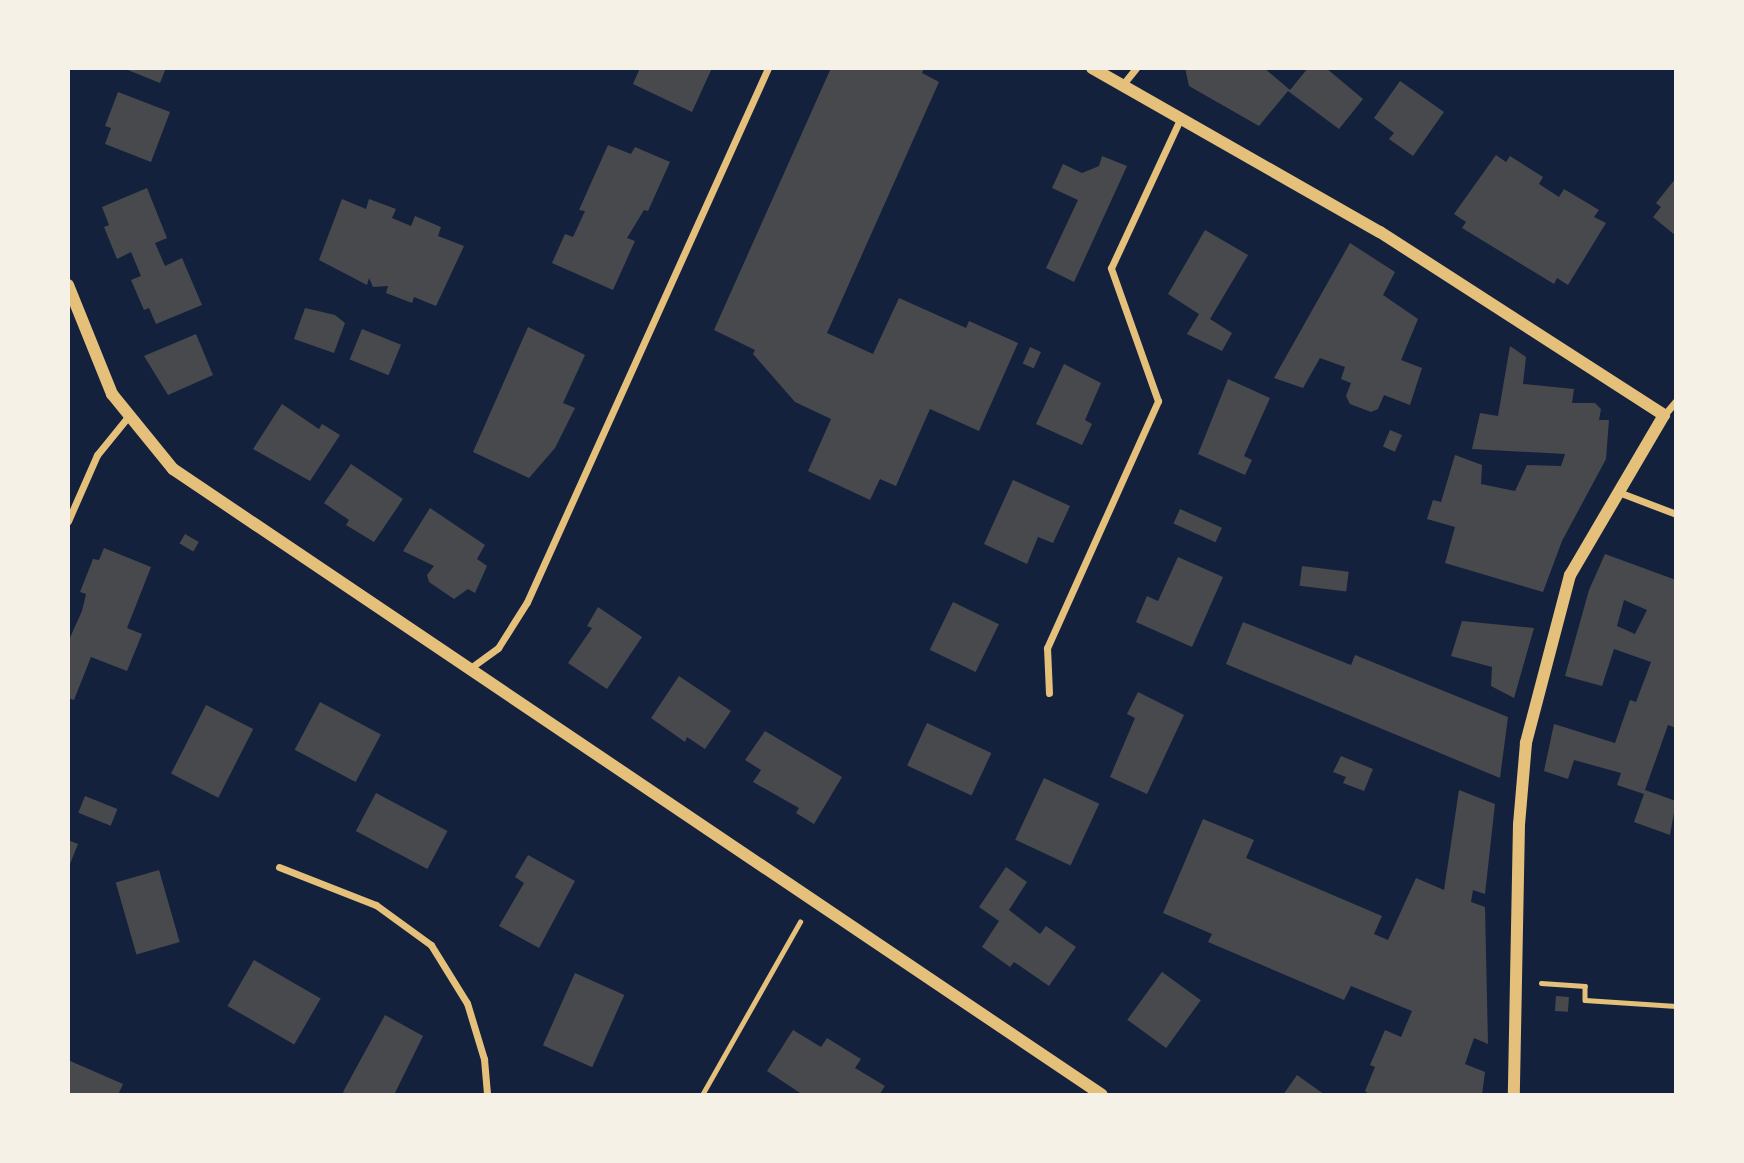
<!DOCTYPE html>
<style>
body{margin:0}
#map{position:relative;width:1744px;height:1163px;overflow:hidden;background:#14213d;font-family:"IBM Plex Sans",sans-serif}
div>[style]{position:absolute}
.building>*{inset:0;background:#48494c;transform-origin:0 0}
.path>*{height:4.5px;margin:-2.25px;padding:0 2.25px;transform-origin:2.25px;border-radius:2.25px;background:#e5c07b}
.minor>*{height:7px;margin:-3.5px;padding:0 3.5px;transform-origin:3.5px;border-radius:3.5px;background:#e5c07b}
.tertiary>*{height:12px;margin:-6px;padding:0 6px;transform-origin:6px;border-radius:6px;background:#e5c07b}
span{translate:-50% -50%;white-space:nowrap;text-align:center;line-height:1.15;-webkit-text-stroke:6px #f6f1e7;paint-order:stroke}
.frame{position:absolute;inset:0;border:70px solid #f6f1e7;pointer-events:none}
</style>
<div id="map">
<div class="building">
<i style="clip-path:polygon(123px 68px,166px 68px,160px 83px)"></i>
<i style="clip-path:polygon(640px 68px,712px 68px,692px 112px,633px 84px)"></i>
<i style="clip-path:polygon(831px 68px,924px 68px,922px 73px,939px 82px,827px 333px,873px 354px,899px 298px,966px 328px,969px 321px,1018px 343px,979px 431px,930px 409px,896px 486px,880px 479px,870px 500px,808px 471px,831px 419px,795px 402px,753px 354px,755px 350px,714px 330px)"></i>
<i style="clip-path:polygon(1185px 68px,1264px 68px,1290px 90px,1308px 68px,1326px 68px,1363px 99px,1339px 129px,1288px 91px,1259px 126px,1189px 86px)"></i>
<i style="clip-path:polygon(1400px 81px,1444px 112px,1413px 156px,1389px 139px,1394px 133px,1374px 118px)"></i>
<i style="clip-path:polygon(118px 92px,170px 112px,151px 162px,105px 144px,111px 128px,105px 126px)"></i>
<i style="clip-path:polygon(608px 145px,631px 154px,635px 147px,670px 162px,648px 211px,644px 210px,627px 238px,635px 241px,613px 290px,552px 263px,565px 234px,573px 237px,585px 211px,579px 210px)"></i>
<i style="clip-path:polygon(1496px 155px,1506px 162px,1510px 156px,1543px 177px,1539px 184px,1559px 197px,1564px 189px,1599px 210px,1594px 217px,1606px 223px,1568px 285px,1557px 278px,1554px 284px,1462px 228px,1466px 222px,1454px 214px)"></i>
<i style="clip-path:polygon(1102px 156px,1127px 166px,1074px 282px,1046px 268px,1078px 200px,1052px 188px,1063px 164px,1082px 173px,1099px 166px)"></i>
<i style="clip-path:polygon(1676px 178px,1676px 236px,1653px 217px,1661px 207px,1656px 203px)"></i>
<i style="clip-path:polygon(147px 188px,167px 238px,155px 243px,165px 266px,182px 258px,202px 305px,156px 324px,149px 308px,144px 310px,131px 280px,141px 276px,131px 252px,117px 259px,104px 227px,109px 225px,102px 207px)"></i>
<i style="clip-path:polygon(342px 199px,366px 209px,369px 199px,396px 209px,392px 218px,411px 226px,415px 216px,441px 227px,438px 236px,464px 246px,436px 306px,414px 297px,412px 303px,386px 293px,388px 286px,373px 287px,369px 278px,367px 285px,319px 260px)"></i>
<i style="clip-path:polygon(1205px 230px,1248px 255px,1210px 319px,1232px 333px,1222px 351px,1187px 334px,1199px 314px,1168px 294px)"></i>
<i style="clip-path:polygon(1350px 243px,1395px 272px,1383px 295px,1418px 319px,1401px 360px,1422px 368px,1410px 405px,1384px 395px,1378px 409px,1371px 412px,1350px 404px,1346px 396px,1351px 383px,1341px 379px,1345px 367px,1320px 358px,1303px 388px,1274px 378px)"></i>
<i style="clip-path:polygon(305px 308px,335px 315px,345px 323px,334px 353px,294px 339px)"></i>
<i style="clip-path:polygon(528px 327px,585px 355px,563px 403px,575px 408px,555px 448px,529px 478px,473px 452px)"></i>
<i style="left:362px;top:329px;width:42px;height:33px;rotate:22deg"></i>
<i style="clip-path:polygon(196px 334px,213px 375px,168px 395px,144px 356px)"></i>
<i style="clip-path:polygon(1510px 346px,1526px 357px,1523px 384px,1574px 389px,1572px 403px,1595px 403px,1601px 409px,1599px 420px,1609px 420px,1606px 459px,1562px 541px,1543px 592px,1445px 563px,1455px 527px,1427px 519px,1433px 500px,1441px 502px,1455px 455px,1482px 465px,1481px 484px,1515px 491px,1527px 465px,1561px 466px,1565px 454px,1472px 449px,1480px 413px,1498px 416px)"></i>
<i style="left:1030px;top:347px;width:12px;height:18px;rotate:24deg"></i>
<i style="clip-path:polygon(1064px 364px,1101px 383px,1085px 420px,1092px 424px,1082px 445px,1036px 424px)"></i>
<i style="clip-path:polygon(1228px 379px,1270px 398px,1244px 456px,1252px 460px,1245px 475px,1198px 454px)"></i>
<i style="clip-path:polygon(282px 404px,319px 429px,322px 424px,340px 435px,310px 481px,253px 449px)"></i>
<i style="left:1390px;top:430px;width:13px;height:18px;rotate:23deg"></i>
<i style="clip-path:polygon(351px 464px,403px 499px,374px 542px,346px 525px,349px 520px,324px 503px)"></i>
<i style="clip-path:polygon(1013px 480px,1070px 506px,1053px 543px,1038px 537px,1027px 564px,984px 544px)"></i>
<i style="clip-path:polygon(430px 508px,485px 545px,477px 559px,487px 566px,475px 593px,468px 589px,454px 599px,429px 582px,427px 575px,434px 566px,403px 551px)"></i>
<i style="left:1180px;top:509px;width:46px;height:16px;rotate:24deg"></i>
<i style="left:185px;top:534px;width:16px;height:11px;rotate:30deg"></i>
<i style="clip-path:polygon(104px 548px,151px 567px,127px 628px,142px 634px,127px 671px,91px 657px,74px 700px,68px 698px,68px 642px,82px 611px,86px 594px,80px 592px,93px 559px,99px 560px)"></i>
<i style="clip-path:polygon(evenodd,1605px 554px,1676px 580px,1676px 728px,1668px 725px,1645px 790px,1676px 801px,1670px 835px,1634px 822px,1644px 794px,1617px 785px,1621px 773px,1574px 760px,1568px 779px,1544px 771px,1554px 724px,1615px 743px,1630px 700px,1636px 702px,1651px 662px,1614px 649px,1602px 686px,1565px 676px,1589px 590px,1605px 554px,1624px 600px,1647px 610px,1635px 634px,1617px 626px,1624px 600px)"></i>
<i style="clip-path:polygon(1178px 557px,1223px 577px,1192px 647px,1136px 622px,1147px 596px,1158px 601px)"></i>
<i style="left:1302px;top:566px;width:47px;height:20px;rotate:7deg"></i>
<i style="left:953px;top:602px;width:51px;height:53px;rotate:26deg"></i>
<i style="clip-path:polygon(598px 607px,642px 637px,607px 689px,568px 663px,592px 628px,587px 626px)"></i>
<i style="clip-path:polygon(1462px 621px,1534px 628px,1514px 698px,1491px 686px,1492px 667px,1451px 656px)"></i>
<i style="clip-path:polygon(1243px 622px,1351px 665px,1355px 655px,1508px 717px,1500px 778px,1226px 664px)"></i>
<i style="clip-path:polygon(679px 676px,731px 711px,705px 749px,687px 737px,685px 742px,651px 718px)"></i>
<i style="clip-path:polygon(1138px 692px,1184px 715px,1147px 794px,1110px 777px,1135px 718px,1127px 714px)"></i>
<i style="left:320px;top:702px;width:69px;height:54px;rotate:28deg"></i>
<i style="left:206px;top:705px;width:53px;height:77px;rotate:27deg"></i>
<i style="left:927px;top:723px;width:71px;height:47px;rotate:25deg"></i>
<i style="clip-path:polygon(765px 731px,842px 777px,814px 824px,796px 813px,799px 808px,753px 782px,761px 770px,745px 760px)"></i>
<i style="clip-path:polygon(1341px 756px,1373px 769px,1364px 791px,1343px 783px,1346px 777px,1333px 772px)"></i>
<i style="left:1044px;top:778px;width:61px;height:68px;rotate:25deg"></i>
<i style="clip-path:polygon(1459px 790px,1495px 804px,1485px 894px,1473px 890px,1471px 902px,1485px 907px,1488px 1044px,1474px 1038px,1465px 1064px,1485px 1072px,1482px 1095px,1370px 1095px,1365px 1091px,1375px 1067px,1370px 1065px,1385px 1030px,1401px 1037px,1412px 1011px,1351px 986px,1344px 1000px,1208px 942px,1212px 934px,1163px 913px,1203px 819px,1254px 840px,1246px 858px,1382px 916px,1374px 934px,1388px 940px,1416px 878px,1444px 890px)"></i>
<i style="left:376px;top:793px;width:81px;height:43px;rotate:28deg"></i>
<i style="left:85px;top:796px;width:35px;height:18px;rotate:22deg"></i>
<i style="clip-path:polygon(68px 840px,78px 844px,68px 869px)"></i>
<i style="clip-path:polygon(528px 855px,575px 881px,539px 948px,499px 926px,524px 883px,515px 877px)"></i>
<i style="clip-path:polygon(1006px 867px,1027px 882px,1009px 910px,1040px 934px,1046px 926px,1076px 947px,1049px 986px,1014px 962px,1010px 967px,982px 947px,999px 921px,979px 907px)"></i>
<i style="left:159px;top:870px;width:75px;height:45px;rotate:74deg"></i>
<i style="left:254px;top:960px;width:77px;height:53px;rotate:30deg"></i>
<i style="left:1162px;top:972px;width:48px;height:59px;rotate:36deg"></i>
<i style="left:575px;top:973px;width:54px;height:79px;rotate:24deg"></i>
<i style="left:1556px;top:996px;width:13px;height:15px;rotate:4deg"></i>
<i style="clip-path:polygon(385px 1015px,423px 1036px,394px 1095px,348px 1095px,343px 1092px)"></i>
<i style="clip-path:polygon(793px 1030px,821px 1047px,827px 1038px,861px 1059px,855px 1068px,885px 1086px,879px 1095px,803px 1095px,767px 1071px)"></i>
<i style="clip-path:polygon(68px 1060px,123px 1084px,118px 1095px,68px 1095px)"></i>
<i style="clip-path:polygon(1297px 1075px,1325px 1095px,1283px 1095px)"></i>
</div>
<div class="path">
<i style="left:1541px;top:983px;width:44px;rotate:3.9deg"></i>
<i style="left:1585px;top:986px;width:14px;rotate:90deg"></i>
<i style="left:1585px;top:1000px;width:91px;rotate:3.8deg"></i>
<i style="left:702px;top:1095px;width:199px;rotate:-60.5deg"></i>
</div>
<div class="minor">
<i style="left:1124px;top:83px;width:19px;rotate:-51deg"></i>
<i style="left:1664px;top:415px;width:18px;rotate:-49deg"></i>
<i style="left:1621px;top:493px;width:59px;rotate:20.9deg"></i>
<i style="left:68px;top:521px;width:72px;rotate:-66.3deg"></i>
<i style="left:97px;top:455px;width:48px;rotate:-51deg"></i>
<i style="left:469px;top:669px;width:36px;rotate:-36deg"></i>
<i style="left:498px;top:648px;width:54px;rotate:-57.8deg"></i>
<i style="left:527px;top:602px;width:586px;rotate:-65.71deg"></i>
<i style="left:1049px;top:693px;width:45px;rotate:-92.5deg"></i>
<i style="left:1047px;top:648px;width:271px;rotate:-65.8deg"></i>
<i style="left:1158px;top:401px;width:141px;rotate:-109.5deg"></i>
<i style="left:1111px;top:268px;width:166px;rotate:-65.1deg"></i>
<i style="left:279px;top:867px;width:104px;rotate:21.4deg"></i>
<i style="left:376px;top:905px;width:68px;rotate:36deg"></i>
<i style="left:431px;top:945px;width:68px;rotate:58.2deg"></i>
<i style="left:467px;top:1003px;width:59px;rotate:73.1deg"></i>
<i style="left:484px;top:1059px;width:36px;rotate:85deg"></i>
</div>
<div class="tertiary">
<i style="left:1092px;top:68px;width:331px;rotate:29.7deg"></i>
<i style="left:1380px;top:232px;width:338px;rotate:32.8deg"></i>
<i style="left:1664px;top:415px;width:186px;rotate:120.4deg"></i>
<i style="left:1570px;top:575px;width:174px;rotate:104.7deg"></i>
<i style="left:1526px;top:743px;width:81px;rotate:94.9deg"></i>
<i style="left:1519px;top:824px;width:271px;rotate:91.1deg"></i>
<i style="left:68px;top:285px;width:118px;rotate:68deg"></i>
<i style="left:112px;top:394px;width:97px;rotate:50.9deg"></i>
<i style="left:173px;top:469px;width:1120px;rotate:33.97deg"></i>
</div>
<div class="frame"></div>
</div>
